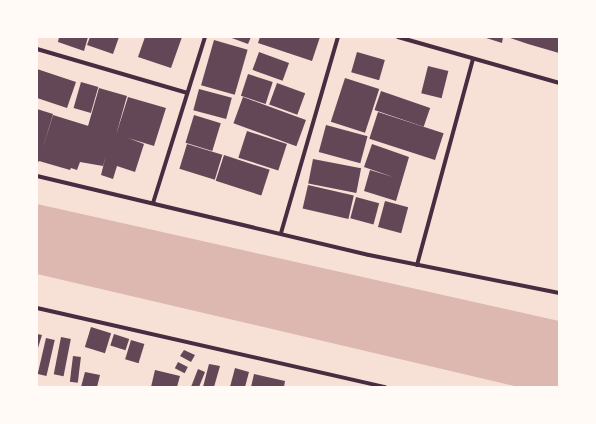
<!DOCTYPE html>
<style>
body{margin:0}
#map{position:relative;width:596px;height:424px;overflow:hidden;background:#f7e1d7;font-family:Helvetica,sans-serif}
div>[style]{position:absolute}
.water>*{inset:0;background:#dcb8b0}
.building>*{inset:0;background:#644757;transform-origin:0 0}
.minor>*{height:4px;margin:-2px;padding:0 2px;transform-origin:2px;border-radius:2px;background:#4a2c40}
span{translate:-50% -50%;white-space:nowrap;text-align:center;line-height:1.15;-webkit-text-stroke:3px #fffaf5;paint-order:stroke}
.frame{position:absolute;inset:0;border:38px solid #fffaf5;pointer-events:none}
</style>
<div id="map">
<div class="water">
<i style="clip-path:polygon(37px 204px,559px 321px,559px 387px,519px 387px,37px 274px)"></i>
</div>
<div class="building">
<i style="clip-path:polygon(59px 37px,88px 37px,84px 51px,58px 42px)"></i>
<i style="clip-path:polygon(90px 37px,119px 37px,113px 54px,87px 45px)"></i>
<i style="clip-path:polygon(145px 37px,182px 37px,171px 68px,138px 57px)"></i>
<i style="clip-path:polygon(229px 37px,251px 37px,248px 44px)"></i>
<i style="clip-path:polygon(260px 37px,320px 37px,312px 61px,258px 43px)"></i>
<i style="clip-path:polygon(483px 37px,503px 37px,502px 43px)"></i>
<i style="clip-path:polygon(507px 37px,559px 37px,559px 53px,528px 44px)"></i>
<i style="left:214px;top:40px;width:35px;height:47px;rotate:16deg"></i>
<i style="left:259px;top:52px;width:32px;height:19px;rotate:20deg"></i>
<i style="left:357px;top:52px;width:29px;height:21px;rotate:16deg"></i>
<i style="left:428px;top:66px;width:21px;height:28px;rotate:14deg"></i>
<i style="clip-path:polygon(37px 69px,76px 82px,67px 108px,37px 98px)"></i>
<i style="left:248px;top:74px;width:26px;height:23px;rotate:18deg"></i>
<i style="left:345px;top:78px;width:36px;height:46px;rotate:18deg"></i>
<i style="left:81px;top:82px;width:18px;height:27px;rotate:16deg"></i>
<i style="left:277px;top:83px;width:30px;height:23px;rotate:20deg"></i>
<i style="clip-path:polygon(99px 88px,127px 96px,116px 135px,128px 97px,166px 108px,154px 146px,128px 138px,144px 144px,135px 172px,117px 166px,113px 179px,101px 175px,106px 155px,103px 166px,80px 162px,77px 170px,71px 168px,70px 170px,39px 161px,37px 164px,37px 109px,53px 114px,42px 151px,53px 115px,95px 128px,88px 126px)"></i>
<i style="left:199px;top:89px;width:34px;height:22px;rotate:15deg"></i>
<i style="left:381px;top:91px;width:52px;height:20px;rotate:19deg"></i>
<i style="left:243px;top:97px;width:67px;height:28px;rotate:20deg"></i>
<i style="left:378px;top:112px;width:69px;height:28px;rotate:18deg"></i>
<i style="left:194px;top:115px;width:28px;height:29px;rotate:17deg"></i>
<i style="left:326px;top:125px;width:43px;height:28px;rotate:15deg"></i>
<i style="left:247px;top:131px;width:42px;height:28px;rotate:18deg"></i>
<i style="left:187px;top:144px;width:37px;height:26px;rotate:17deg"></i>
<i style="clip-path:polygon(372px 144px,409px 157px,396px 201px,364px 191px,370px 170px,393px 177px,364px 167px)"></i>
<i style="left:224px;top:155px;width:48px;height:27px;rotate:18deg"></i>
<i style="left:313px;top:159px;width:49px;height:25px;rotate:11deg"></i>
<i style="left:308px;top:185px;width:47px;height:24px;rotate:13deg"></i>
<i style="left:356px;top:197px;width:24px;height:22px;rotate:15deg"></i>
<i style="left:385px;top:201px;width:24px;height:27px;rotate:15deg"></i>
<i style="left:91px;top:327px;width:21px;height:21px;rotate:17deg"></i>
<i style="clip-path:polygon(37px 334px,42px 335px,37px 351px)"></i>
<i style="left:114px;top:334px;width:16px;height:12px;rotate:18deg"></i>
<i style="left:61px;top:337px;width:10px;height:38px;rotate:11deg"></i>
<i style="left:46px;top:338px;width:9px;height:37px;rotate:13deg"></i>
<i style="left:131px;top:340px;width:14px;height:20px;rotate:17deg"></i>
<i style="clip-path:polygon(184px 350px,195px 355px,191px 362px,180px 356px)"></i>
<i style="left:73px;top:356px;width:8px;height:26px;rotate:7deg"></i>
<i style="left:178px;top:362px;width:11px;height:7px;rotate:27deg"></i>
<i style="clip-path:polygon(209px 364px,220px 366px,214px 387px,203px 387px)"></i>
<i style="clip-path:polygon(235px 368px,249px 372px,245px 387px,230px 387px)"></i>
<i style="clip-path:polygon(198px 369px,205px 372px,199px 387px,191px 387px)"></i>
<i style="clip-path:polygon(155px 370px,180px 376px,177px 387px,151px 387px)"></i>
<i style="clip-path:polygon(85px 372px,100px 375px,97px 387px,81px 387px)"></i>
<i style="clip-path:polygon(254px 374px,285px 381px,284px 387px,251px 387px)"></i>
</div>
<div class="minor">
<i style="left:398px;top:37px;width:167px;rotate:15.9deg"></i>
<i style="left:37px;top:49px;width:156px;rotate:16.3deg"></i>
<i style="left:37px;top:176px;width:341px;rotate:13.4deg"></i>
<i style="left:369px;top:255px;width:194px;rotate:11.3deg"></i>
<i style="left:153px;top:203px;width:174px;rotate:-72.6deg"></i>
<i style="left:281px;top:233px;width:204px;rotate:-73.8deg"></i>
<i style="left:417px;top:265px;width:213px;rotate:-74.8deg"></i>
<i style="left:37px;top:308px;width:357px;rotate:12.8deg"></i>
</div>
<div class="frame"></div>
</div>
